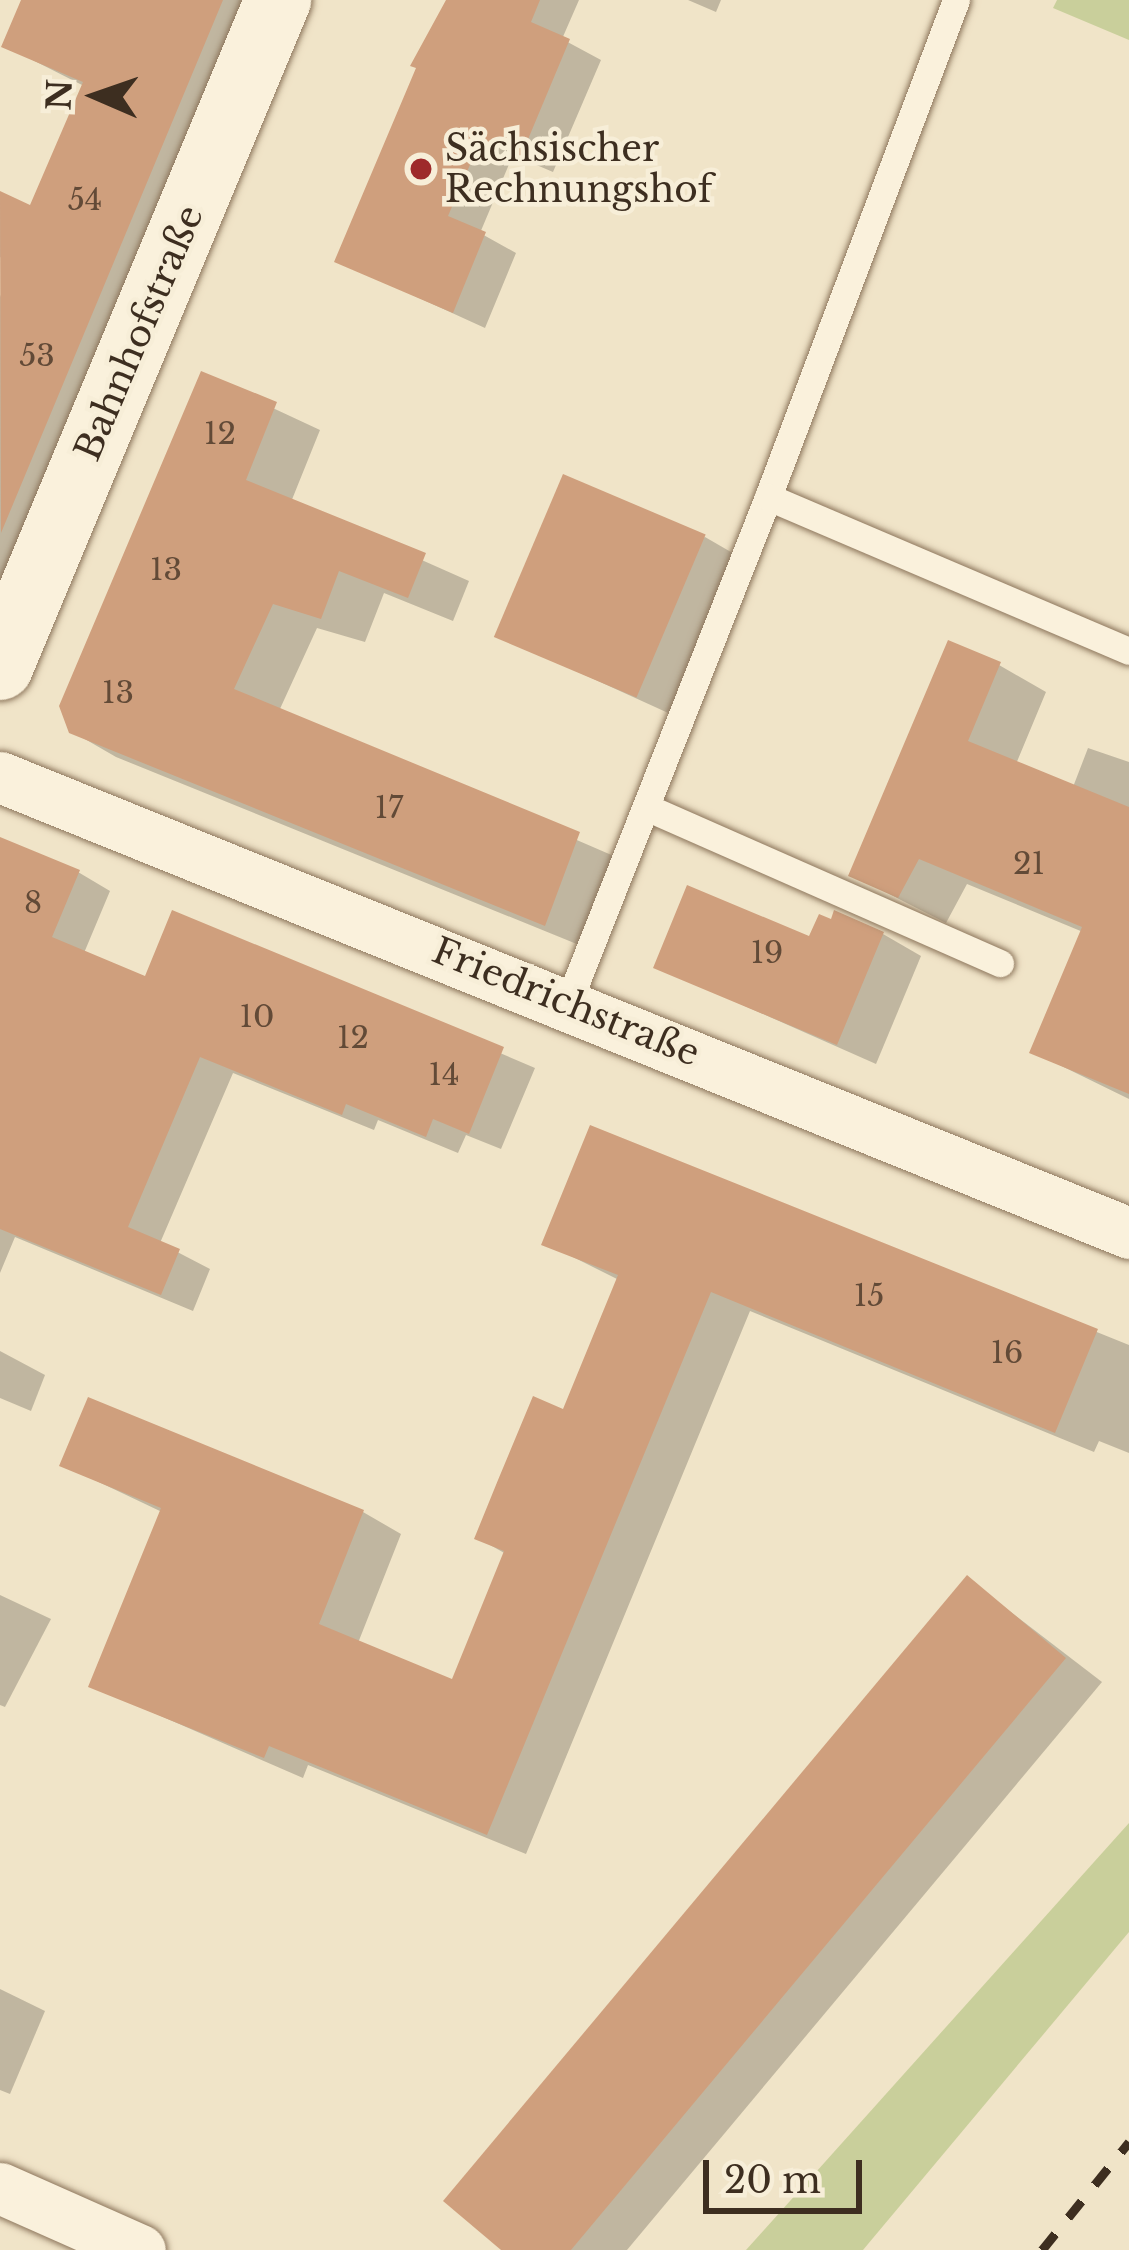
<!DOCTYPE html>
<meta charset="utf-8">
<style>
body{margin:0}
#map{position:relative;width:1129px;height:2250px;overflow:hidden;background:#f0e4c8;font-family:"Libre Baskerville",serif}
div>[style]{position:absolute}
.green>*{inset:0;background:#c9cf9b}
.shadow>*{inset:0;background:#0003}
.building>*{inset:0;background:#cf9f7d;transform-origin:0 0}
.roads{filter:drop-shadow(0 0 3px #8d765c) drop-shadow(0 0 3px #8d765c)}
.lane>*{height:27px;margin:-13.5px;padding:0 13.5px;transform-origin:13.5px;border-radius:13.5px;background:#faf1dc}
.street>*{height:51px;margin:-25.5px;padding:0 25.5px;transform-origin:25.5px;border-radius:25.5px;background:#faf1dc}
.secondary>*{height:66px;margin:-33px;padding:0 33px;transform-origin:33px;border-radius:33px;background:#faf1dc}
.rail>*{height:9px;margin-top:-4.5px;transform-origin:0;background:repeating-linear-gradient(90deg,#3d2e20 0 21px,transparent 0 42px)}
.dots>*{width:33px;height:33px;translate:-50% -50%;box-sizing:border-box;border:6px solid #f7eed8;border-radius:50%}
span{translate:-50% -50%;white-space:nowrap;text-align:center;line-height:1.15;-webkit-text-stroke:9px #f7eed8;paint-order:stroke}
.number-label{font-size:30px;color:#624a37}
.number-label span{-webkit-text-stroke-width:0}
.poi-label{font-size:36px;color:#3d2e20}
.left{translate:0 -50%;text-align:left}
.street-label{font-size:36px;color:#3d2e20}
.north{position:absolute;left:36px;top:36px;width:120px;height:120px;-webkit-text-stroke:9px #f7eed8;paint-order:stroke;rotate:272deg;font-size:33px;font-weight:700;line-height:48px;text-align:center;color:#3d2e20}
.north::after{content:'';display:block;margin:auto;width:42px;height:54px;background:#3d2e20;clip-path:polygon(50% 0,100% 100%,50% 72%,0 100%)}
.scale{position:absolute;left:703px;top:2160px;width:159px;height:54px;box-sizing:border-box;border:6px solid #3d2e20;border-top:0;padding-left:15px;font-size:36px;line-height:42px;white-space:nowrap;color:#3d2e20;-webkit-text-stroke:9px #f7eed8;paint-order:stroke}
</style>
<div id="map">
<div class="green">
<i style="clip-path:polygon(1057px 0,1129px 0,1129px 40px,1053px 8px)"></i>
<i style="clip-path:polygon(1129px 1823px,1129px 1932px,863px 2250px,746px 2250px)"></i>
</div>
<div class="shadow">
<i style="clip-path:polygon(24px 0,280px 0,0 675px,0 297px,14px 263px,0 257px,0 195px,32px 208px,84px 86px,5px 46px)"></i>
<i style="clip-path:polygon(447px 0,579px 0,562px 39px,601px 60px,553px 172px,513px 155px,480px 233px,516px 253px,485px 328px,338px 261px)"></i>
<i style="clip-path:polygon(688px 0,721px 0,716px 12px)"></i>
<i style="clip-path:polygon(202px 375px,320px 430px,291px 502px,469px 581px,453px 621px,384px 593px,365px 642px,317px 628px,279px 711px,623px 860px,589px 949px,116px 757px,71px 731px)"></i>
<i style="clip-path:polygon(705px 537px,743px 559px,677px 717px,499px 636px)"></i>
<i style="clip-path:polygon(999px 665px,1046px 692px,1016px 764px,1073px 787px,1088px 748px,1129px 762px,1129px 1099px,1033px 1052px,1083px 932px,967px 884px,946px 923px,852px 875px)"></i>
<i style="clip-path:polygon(0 854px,78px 872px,110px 891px,84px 953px,147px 980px,174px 914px,535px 1068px,501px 1149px,466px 1135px,458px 1153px,378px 1120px,374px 1130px,233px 1073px,160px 1243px,210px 1269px,193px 1311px,15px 1237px,0 1273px)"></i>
<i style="clip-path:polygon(883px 934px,921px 956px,876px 1064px,657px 967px)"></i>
<i style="clip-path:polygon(592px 1129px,1129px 1345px,1129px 1453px,1099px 1441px,1094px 1452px,750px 1311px,526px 1854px,308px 1765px,303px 1778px,92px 1686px,162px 1512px,63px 1465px,363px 1512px,401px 1534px,358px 1643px,454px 1683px,506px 1554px,478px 1538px,565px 1412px,619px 1280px,545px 1243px)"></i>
<i style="clip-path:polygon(0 1351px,45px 1375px,31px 1411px,0 1398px)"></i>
<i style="clip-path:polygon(968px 1579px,1102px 1682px,627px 2250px,506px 2250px)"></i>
<i style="clip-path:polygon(0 1595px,51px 1619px,5px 1707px,0 1705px)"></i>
<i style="clip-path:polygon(0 1989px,45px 2011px,10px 2094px,0 2090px)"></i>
</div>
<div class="building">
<i style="clip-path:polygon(21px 0,223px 0,1px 533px,0 191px,30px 205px,83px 82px,1px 47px)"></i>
<i style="clip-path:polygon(446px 0,540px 0,531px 22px,570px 39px,521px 156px,481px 139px,448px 216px,486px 232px,453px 313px,334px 262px,416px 68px,410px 66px)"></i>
<i style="clip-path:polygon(201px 371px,277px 402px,246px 480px,426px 553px,408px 598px,339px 571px,321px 619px,273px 604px,234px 689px,580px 832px,545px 926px,69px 733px,59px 706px)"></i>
<i style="left:563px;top:474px;width:155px;height:177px;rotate:23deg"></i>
<i style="clip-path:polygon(948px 640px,1001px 662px,968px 741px,1129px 807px,1129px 1094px,1029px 1053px,1082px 927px,919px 859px,898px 898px,848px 876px)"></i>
<i style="clip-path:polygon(0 837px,80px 870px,52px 937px,145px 976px,172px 910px,504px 1047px,469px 1134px,433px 1119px,426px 1137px,346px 1104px,342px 1115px,200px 1057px,128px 1227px,180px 1249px,161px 1295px,0 1229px)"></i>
<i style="clip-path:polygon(687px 885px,809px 936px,819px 914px,831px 919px,834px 910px,884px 932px,837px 1045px,653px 968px)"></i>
<i style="clip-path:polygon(590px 1125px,1098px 1329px,1055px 1433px,711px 1292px,487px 1835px,269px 1746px,264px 1758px,88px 1687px,161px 1508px,59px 1466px,88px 1397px,364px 1510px,319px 1624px,452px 1679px,504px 1551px,474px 1539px,498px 1480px,533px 1396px,563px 1409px,618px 1275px,541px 1245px)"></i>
<i style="clip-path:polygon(967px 1575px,1066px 1658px,571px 2250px,501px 2250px,443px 2201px)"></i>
</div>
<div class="roads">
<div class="lane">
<i style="left:768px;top:497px;width:531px;rotate:-69.28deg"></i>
<i style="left:646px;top:807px;width:387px;rotate:23.8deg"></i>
<i style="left:568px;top:1003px;width:544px;rotate:-68.43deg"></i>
<i style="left:768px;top:497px;width:392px;rotate:23.1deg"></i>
</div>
<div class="street">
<i style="left:0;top:777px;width:1218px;rotate:21.99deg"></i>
<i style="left:0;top:2188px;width:153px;rotate:23.9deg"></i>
</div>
<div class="secondary">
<i style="left:0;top:667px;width:723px;rotate:-67.37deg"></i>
</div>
</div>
<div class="rail">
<i style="left:1042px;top:2250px;width:139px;rotate:-51.1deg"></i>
</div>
<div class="dots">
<i style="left:421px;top:169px;background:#9e2a2b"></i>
</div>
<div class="number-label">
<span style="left:85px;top:200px">54</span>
<span style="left:37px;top:356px">53</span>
<span style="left:220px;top:434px">12</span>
<span style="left:166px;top:570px">13</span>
<span style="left:118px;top:693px">13</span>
<span style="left:389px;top:808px">17</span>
<span style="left:1029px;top:864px">21</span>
<span style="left:33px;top:903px">8</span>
<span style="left:767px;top:953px">19</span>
<span style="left:257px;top:1017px">10</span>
<span style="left:353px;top:1038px">12</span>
<span style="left:444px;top:1075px">14</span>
<span style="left:869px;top:1296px">15</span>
<span style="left:1007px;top:1353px">16</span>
</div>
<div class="poi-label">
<span class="left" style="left:445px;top:169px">Sächsischer<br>Rechnungshof</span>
</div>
<div class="street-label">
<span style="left:139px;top:333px;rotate:-67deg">Bahnhofstraße</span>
<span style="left:566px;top:1002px;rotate:22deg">Friedrichstraße</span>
</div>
<div class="north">N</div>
<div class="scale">20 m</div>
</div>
